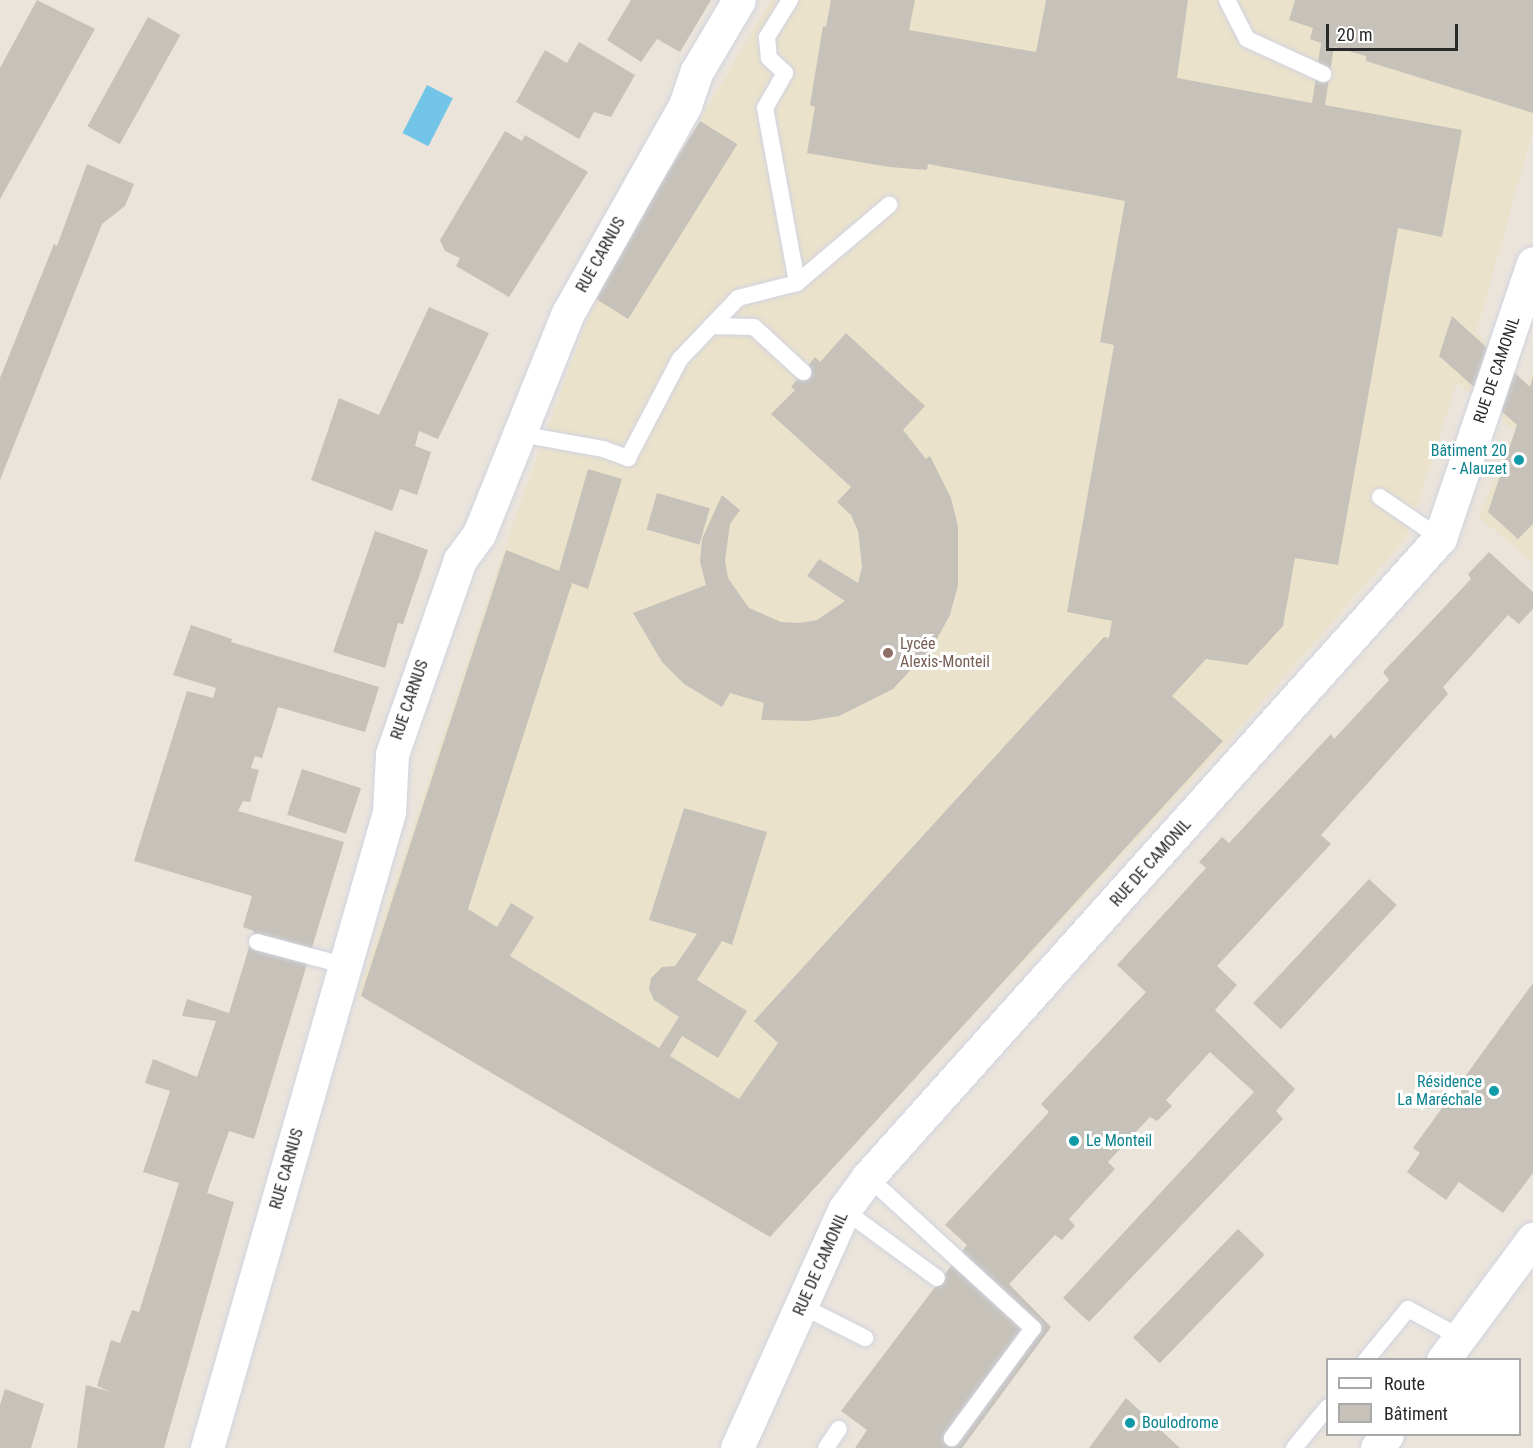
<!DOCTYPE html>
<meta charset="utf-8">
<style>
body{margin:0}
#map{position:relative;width:1533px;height:1448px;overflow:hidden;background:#eae4db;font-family:"Roboto Condensed",sans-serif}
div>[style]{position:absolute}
.education>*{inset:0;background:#ebe2cb}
.water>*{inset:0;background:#73c5e8;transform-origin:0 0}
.building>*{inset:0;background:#c6c2ba;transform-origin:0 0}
.roads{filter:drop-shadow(0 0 2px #d1d3e1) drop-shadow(0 0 2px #d1d3e1)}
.lane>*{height:16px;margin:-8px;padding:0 8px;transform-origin:8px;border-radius:8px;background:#fff}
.street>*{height:33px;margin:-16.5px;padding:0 16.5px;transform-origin:16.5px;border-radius:16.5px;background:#fff}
.dots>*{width:16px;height:16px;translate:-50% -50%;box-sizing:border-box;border:3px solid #fff;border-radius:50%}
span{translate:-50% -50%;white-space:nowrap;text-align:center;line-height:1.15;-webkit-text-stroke:6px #fff;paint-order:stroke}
.street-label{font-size:16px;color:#292929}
.culture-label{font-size:16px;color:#0d838f}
.right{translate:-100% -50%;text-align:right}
.left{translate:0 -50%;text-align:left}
.education-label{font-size:16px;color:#785e54}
.legend{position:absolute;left:1326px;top:1358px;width:195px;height:78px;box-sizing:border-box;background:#fff;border:2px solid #a9a9a9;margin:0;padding:8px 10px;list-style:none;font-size:18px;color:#292929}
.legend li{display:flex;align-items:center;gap:12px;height:30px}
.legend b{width:30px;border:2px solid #a9a9a9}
.scale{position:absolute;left:1326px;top:24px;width:132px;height:27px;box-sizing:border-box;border:3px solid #292929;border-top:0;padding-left:8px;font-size:18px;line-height:21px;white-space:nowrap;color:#292929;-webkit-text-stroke:4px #fff;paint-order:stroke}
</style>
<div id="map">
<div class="education">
<i style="clip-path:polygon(771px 0,1533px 0,1533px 131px,1476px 333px,1527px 384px,1533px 370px,1533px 563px,1479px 517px,1515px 431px,1457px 382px,1407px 537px,1226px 743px,770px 1235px,358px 995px,504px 549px,595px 298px)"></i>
</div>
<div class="water">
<i style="left:427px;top:85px;width:29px;height:54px;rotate:27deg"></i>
</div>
<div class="building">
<i style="clip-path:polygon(37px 0,95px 29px,0 199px,0 68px)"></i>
<i style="clip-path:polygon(631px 0,711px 0,680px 52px,657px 39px,641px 62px,607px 40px)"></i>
<i style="clip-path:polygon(831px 0,915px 0,909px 30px,1036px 52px,1046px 0,1188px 0,1177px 78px,1312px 103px,1321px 43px,1310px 39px,1313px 28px,1289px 20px,1295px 0,1533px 0,1533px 113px,1366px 61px,1366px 56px,1334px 47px,1325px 105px,1462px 130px,1442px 237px,1398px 228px,1338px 565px,1295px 558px,1283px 626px,1247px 665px,1206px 659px,1172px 696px,1223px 741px,770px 1237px,361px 996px,506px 550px,559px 571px,588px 469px,622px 479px,588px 589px,572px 583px,468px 909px,497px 927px,511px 903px,534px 917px,510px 956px,659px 1048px,679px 1017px,654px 1000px,649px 989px,651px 978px,662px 967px,675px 966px,697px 934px,649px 920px,684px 808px,767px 832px,732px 945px,722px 941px,697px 980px,747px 1011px,718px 1058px,682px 1036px,670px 1056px,739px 1099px,778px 1043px,754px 1021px,1104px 637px,1109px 638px,1112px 621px,1067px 612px,1114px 345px,1100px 342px,1125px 201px,928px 164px,927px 170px,889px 167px,807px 153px,815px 107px,810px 105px,823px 26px,826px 27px)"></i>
<i style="left:148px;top:17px;width:37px;height:125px;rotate:29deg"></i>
<i style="clip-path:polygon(579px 42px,635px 75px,611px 117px,594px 112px,579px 139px,516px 102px,545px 50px,567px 63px)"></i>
<i style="left:700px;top:121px;width:44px;height:206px;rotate:32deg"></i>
<i style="clip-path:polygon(505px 131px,522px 141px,525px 135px,588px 172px,509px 297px,456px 266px,460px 258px,445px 251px,440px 240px)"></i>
<i style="clip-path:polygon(87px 164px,134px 184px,125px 206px,102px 224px,0 480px,0 378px,54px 244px,57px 246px)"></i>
<i style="clip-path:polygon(429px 307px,489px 333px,438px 439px,419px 431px,415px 446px,431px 452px,417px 495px,400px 489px,392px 511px,311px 480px,339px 398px,379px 415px)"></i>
<i style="clip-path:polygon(1452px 316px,1530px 387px,1533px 377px,1533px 524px,1518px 539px,1488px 512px,1517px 425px,1439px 356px)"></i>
<i style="clip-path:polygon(846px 333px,925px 406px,903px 430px,926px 459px,930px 456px,951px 498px,958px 526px,958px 585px,950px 615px,933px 646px,893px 689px,839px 716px,808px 721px,761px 720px,764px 703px,730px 693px,722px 707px,684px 684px,662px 662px,633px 613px,706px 585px,700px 562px,702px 539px,722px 495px,740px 510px,730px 524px,725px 561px,728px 578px,749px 608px,781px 622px,799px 623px,817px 620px,845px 601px,807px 576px,819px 559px,858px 583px,862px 567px,858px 531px,851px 515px,837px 502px,851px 487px,771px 414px,795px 390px,791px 387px,815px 357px,820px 362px)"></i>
<i style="left:657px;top:493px;width:55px;height:38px;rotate:16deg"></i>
<i style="clip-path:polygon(375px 531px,428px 550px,403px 624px,398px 623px,385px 668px,333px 652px)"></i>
<i style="clip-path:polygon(1489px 552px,1533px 592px,1533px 609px,1519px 624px,1508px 615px,1443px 687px,1448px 694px,1321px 835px,1331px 844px,1217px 966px,1237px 985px,1215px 1010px,1295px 1089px,1276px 1111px,1283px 1119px,1089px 1322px,1063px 1298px,1254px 1092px,1210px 1052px,1166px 1100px,1172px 1106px,1157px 1121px,1150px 1117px,1108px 1162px,1115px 1169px,1069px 1219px,1075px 1226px,1062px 1240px,1055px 1235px,1009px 1284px,1051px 1327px,962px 1448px,855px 1448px,867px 1430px,841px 1411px,967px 1245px,945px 1225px,1049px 1112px,1041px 1104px,1146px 992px,1117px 965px,1206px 868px,1199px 862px,1222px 837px,1229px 843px,1331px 734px,1334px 739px,1389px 680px,1383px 672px,1471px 579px,1468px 574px)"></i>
<i style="clip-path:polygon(191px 625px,232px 639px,231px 642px,379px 687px,365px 732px,278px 707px,262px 758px,255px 756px,251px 768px,259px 770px,250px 802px,243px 801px,238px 811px,344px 842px,254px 1139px,229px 1131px,207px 1193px,234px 1202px,164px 1448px,77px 1448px,86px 1385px,111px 1392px,97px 1386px,111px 1340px,120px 1343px,132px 1310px,139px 1312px,179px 1183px,143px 1172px,170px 1091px,145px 1083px,153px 1059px,197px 1077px,216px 1021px,182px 1016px,187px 999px,229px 1013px,254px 931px,243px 927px,252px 896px,134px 861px,187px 691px,213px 698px,216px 688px,173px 675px)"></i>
<i style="left:302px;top:769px;width:62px;height:48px;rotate:18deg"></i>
<i style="left:1369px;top:879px;width:38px;height:170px;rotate:43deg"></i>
<i style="clip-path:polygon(1533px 983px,1533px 1173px,1503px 1213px,1459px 1182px,1446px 1200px,1407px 1172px,1420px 1153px,1413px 1148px)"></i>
<i style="left:1238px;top:1229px;width:37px;height:151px;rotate:44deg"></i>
<i style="clip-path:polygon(5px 1389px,44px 1404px,31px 1448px,0 1448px,0 1405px)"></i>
<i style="clip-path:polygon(1126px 1398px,1180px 1448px,1089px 1448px)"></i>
</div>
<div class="roads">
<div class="lane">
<i style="left:790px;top:0;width:44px;rotate:121.9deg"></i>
<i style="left:767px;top:37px;width:21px;rotate:85deg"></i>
<i style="left:769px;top:58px;width:22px;rotate:43deg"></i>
<i style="left:785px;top:73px;width:40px;rotate:119.7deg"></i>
<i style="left:765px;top:108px;width:178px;rotate:79.6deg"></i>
<i style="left:1227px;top:0;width:44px;rotate:62.9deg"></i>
<i style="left:1247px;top:39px;width:84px;rotate:24.7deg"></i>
<i style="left:711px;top:326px;width:43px;rotate:1.3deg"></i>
<i style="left:754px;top:327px;width:67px;rotate:42.6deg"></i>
<i style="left:520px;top:434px;width:84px;rotate:10.2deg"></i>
<i style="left:603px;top:449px;width:27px;rotate:20deg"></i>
<i style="left:628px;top:458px;width:112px;rotate:-62.3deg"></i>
<i style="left:680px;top:359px;width:84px;rotate:-46.4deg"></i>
<i style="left:738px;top:298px;width:61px;rotate:-14.3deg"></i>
<i style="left:797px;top:283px;width:121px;rotate:-40.3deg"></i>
<i style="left:1380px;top:497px;width:73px;rotate:34.3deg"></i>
<i style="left:257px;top:942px;width:89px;rotate:15deg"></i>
<i style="left:868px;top:1177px;width:224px;rotate:42.5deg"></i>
<i style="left:1033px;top:1328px;width:137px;rotate:126.4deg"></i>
<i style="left:844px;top:1210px;width:115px;rotate:36.2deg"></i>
<i style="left:802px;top:1306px;width:71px;rotate:26.9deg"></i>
<i style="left:1366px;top:1360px;width:66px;rotate:-50.5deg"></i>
<i style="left:1408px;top:1309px;width:59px;rotate:28.3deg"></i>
<i style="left:826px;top:1448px;width:23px;rotate:-56deg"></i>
<i style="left:1294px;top:1448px;width:53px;rotate:-50.3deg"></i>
</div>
<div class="street">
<i style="left:1443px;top:1360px;width:151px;rotate:-53.4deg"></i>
<i style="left:207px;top:1448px;width:662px;rotate:-74.03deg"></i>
<i style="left:389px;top:812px;width:58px;rotate:-87deg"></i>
<i style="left:392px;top:754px;width:206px;rotate:-70.7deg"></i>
<i style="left:460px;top:560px;width:32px;rotate:-54deg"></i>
<i style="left:479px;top:534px;width:238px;rotate:-68.1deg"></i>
<i style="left:568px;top:313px;width:239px;rotate:-60.6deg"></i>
<i style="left:685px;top:105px;width:36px;rotate:-71deg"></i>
<i style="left:697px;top:71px;width:82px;rotate:-59.4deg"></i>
<i style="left:737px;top:1448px;width:261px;rotate:-65.8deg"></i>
<i style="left:844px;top:1210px;width:41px;rotate:-54deg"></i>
<i style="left:868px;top:1177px;width:858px;rotate:-48.17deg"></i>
<i style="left:1440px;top:538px;width:290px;rotate:-71.3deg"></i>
<i style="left:1377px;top:1448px;width:17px;rotate:-54deg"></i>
</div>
</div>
<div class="dots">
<i style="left:1519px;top:460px;background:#0f9aa8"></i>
<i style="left:888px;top:653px;background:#8d6e63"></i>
<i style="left:1494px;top:1091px;background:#0f9aa8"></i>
<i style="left:1074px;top:1141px;background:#0f9aa8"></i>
<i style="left:1130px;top:1423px;background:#0f9aa8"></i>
</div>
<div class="street-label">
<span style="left:601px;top:255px;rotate:-61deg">RUE CARNUS</span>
<span style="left:1497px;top:370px;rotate:-71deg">RUE DE CAMONIL</span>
<span style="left:410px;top:700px;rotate:-71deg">RUE CARNUS</span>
<span style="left:1151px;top:863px;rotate:-48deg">RUE DE CAMONIL</span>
<span style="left:287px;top:1169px;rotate:-74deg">RUE CARNUS</span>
<span style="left:821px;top:1264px;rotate:-66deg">RUE DE CAMONIL</span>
</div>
<div class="culture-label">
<span class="right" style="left:1507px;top:460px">Bâtiment 20<br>- Alauzet</span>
<span class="right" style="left:1482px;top:1091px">Résidence<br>La Maréchale</span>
<span class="left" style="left:1086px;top:1141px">Le Monteil</span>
<span class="left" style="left:1142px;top:1423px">Boulodrome</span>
</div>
<div class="education-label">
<span class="left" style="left:900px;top:653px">Lycée<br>Alexis-Monteil</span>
</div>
<ul class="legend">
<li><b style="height:8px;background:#fff"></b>Route</li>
<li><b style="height:16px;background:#c6c2ba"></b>Bâtiment</li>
</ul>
<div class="scale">20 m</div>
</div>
